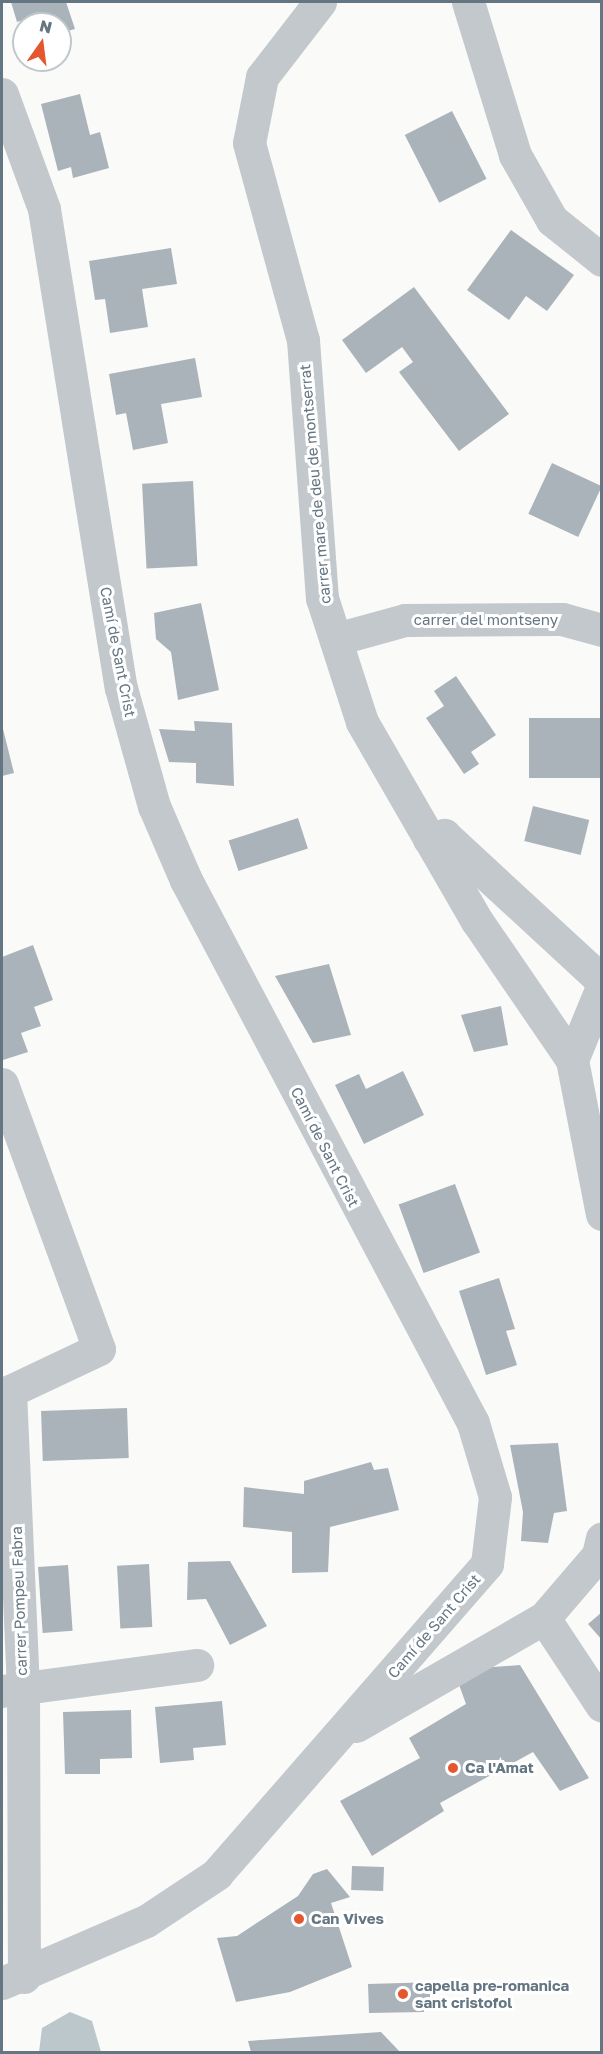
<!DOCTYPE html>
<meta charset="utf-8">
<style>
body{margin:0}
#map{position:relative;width:603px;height:2054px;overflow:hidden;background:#fafaf8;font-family:"Golos Text",sans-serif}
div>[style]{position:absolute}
.water>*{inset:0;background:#bbc7cb}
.building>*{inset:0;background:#aab3b9;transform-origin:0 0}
.minor>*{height:33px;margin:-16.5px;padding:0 16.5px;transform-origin:16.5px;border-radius:16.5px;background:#c3c8cc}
.dots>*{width:16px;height:16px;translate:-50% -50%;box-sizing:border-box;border:3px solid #fff;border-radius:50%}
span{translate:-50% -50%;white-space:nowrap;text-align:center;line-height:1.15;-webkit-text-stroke:6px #fff;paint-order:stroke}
.street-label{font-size:15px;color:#657683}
.poi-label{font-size:15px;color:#657683;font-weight:700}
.left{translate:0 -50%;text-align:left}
.frame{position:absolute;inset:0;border:3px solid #657683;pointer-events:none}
.north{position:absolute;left:12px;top:12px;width:60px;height:60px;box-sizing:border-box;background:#fff;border:2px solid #c1c8cd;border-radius:50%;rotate:14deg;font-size:16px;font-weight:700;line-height:24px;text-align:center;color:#657683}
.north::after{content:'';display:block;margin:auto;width:21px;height:27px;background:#e4572e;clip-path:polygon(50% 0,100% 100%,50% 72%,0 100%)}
</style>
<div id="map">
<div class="water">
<i style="clip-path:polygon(70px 2012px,92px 2021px,101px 2052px,39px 2052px,42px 2028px)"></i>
</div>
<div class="building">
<i style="clip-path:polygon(11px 2px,66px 2px,75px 29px,60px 33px,60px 24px,32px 24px,31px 18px,17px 22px)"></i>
<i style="clip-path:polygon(80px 94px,90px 135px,100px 132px,109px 168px,73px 178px,71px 167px,58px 171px,41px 104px)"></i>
<i style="left:452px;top:111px;width:76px;height:53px;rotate:63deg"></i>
<i style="clip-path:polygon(511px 230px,574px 275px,547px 311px,526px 296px,509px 320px,467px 290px)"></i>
<i style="clip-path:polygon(171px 248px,177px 284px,142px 289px,148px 327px,110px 333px,105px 299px,95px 300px,89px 261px)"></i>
<i style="clip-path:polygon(414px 287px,509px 414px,459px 451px,399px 372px,413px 362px,402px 347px,366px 373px,342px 340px)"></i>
<i style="clip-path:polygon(195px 358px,202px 397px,161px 404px,168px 443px,133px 450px,126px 413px,116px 415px,109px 374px)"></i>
<i style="left:552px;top:463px;width:55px;height:56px;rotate:25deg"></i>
<i style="left:193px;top:481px;width:85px;height:51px;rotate:87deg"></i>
<i style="clip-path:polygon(201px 603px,219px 690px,178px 700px,171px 652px,156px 639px,154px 613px)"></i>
<i style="clip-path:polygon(456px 676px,496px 735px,471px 752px,479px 764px,464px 774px,426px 718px,444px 706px,434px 691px)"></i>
<i style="left:602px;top:718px;width:60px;height:73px;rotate:90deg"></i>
<i style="clip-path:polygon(194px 721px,232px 723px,234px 786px,196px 783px,196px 763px,169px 762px,159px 729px,195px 731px)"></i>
<i style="clip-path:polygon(2px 725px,14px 773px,2px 776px)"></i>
<i style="left:533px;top:806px;width:58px;height:36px;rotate:14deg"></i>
<i style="left:298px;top:818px;width:32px;height:73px;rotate:72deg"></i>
<i style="clip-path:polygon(33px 945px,53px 1000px,34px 1007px,41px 1026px,21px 1033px,28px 1052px,3px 1060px,2px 957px)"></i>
<i style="clip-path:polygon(329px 964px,351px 1035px,313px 1043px,275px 976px)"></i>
<i style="clip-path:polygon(501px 1006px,508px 1045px,474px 1052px,461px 1015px)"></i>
<i style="clip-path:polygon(403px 1071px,424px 1115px,364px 1144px,335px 1085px,359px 1074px,366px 1089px)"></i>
<i style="left:455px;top:1184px;width:73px;height:60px;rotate:70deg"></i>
<i style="clip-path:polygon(499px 1278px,515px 1329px,506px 1331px,517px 1365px,486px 1375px,459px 1291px)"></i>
<i style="left:127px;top:1408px;width:50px;height:86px;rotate:88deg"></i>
<i style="clip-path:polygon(558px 1443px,567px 1511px,554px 1513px,548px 1543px,521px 1541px,523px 1512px,510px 1445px)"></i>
<i style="clip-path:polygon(371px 1462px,374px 1470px,388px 1468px,399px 1510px,330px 1527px,328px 1572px,292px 1573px,292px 1532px,243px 1527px,244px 1487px,304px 1494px,304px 1481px)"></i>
<i style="clip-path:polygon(230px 1561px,267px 1626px,230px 1645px,206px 1599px,187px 1600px,188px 1562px)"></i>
<i style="left:149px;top:1564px;width:63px;height:32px;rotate:87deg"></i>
<i style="left:68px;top:1565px;width:66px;height:30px;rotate:86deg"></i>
<i style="clip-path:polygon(602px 1612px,602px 1640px,588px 1624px)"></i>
<i style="clip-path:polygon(520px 1665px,589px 1778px,560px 1791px,533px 1752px,440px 1803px,444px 1811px,372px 1856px,340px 1801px,420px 1758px,409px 1738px,466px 1704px,458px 1682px,480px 1668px)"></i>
<i style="clip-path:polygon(222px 1701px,226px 1745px,193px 1748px,194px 1760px,160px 1763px,155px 1707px)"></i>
<i style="clip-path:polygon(131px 1710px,132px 1758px,100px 1759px,100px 1774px,65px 1774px,63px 1712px)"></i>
<i style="left:352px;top:1866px;width:32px;height:24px;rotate:2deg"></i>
<i style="clip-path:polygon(327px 1869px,350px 1897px,331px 1903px,352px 1967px,290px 1992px,236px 2002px,217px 1938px,237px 1936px,298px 1896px,313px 1874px)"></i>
<i style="clip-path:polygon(437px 1982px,437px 2004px,424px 2005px,424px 2012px,369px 2013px,368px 1984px)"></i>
<i style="clip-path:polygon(381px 2032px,400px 2052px,251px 2052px,248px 2041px)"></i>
</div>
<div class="minor">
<i style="left:320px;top:2px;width:95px;rotate:127.7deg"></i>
<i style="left:262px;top:77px;width:67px;rotate:101.1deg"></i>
<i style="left:249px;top:143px;width:204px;rotate:74.7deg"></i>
<i style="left:303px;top:340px;width:259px;rotate:85.8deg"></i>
<i style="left:322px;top:598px;width:130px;rotate:72.1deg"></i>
<i style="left:362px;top:722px;width:230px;rotate:60deg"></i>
<i style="left:477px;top:921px;width:168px;rotate:55.6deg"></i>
<i style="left:572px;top:1060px;width:157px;rotate:79deg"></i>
<i style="left:468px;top:2px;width:160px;rotate:72.9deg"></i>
<i style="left:515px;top:155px;width:75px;rotate:60.4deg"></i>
<i style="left:552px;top:220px;width:64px;rotate:38.7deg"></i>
<i style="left:2px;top:94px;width:122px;rotate:69.9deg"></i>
<i style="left:44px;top:209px;width:485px;rotate:80.9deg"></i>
<i style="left:121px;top:688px;width:123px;rotate:74.4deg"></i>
<i style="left:154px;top:806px;width:81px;rotate:66.6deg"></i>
<i style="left:186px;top:880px;width:614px;rotate:62.14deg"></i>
<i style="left:473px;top:1423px;width:77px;rotate:73.4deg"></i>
<i style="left:495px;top:1497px;width:67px;rotate:96.8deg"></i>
<i style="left:487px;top:1564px;width:411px;rotate:131.1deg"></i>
<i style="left:217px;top:1874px;width:85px;rotate:146.5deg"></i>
<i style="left:146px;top:1921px;width:157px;rotate:156.7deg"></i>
<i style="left:336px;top:639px;width:72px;rotate:-15.4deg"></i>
<i style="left:405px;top:620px;width:157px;rotate:-0.4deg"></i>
<i style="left:562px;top:619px;width:41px;rotate:15.4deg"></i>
<i style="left:429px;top:839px;width:16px;rotate:-15deg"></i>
<i style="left:444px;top:835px;width:215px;rotate:42.7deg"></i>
<i style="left:572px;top:1060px;width:79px;rotate:-67.7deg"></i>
<i style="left:2px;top:1084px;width:282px;rotate:69.9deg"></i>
<i style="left:99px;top:1349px;width:98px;rotate:154.7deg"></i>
<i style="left:10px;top:1391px;width:300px;rotate:87.5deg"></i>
<i style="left:23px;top:1691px;width:286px;rotate:89.8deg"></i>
<i style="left:544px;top:1618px;width:105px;rotate:56.6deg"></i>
<i style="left:2px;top:1691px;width:197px;rotate:-7.6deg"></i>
<i style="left:356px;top:1726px;width:217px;rotate:-29.9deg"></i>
<i style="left:544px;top:1618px;width:83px;rotate:-49.4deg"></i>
<i style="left:598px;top:1555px;width:17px;rotate:-77deg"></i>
</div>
<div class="dots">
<i style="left:453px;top:1768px;background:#e4572e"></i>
<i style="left:299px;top:1919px;background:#e4572e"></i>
<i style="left:403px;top:1994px;background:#e4572e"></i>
</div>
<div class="street-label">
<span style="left:315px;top:484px;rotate:-95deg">carrer mare de deu de montserrat</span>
<span style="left:486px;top:620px">carrer del montseny</span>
<span style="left:118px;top:652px;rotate:79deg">Camí de Sant Crist</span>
<span style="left:325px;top:1147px;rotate:63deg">Camí de Sant Crist</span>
<span style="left:19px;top:1601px;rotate:-92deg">carrer Pompeu Fabra</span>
<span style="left:434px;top:1626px;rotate:-49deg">Camí de Sant Crist</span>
</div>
<div class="poi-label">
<span class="left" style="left:465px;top:1768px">Ca l'Amat</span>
<span class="left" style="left:311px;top:1919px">Can Vives</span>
<span class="left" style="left:415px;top:1994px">capella pre-romanica<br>sant cristofol</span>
</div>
<div class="frame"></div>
<div class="north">N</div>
</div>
